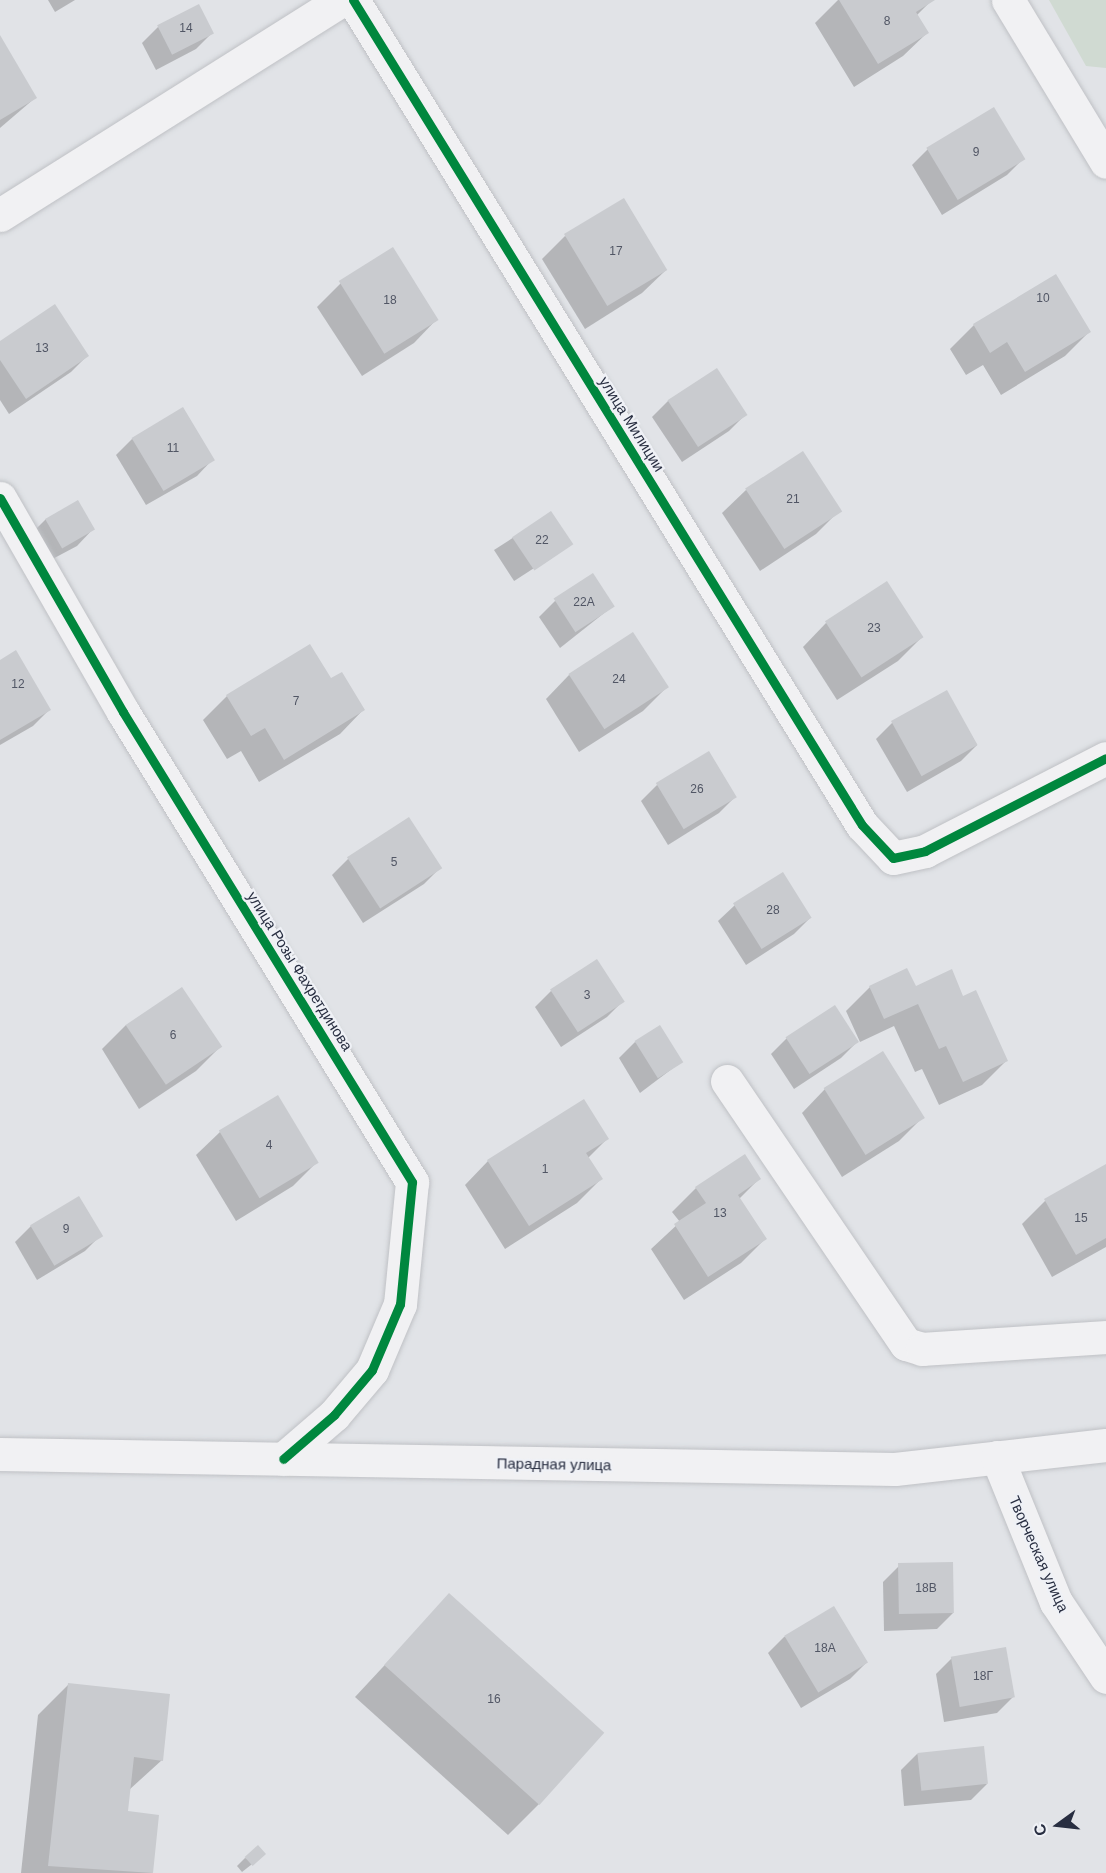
<!DOCTYPE html>
<meta charset="utf-8">
<style>
body{margin:0}
#map{position:relative;width:1106px;height:1873px;overflow:hidden;background:#e1e3e7;font-family:Helvetica,sans-serif}
div>[style]{position:absolute}
.green>*{inset:0;background:#d0dad2}
.shadow>*{inset:0;background:#0003;transform-origin:0 0}
.building>*{inset:0;background:#c9cbcf;transform-origin:0 0}
.roads{filter:drop-shadow(0 0 2px #bfc1c5) drop-shadow(0 0 2px #bfc1c5)}
.minor>*{height:33px;margin:-16.5px;padding:0 16.5px;transform-origin:16.5px;border-radius:16.5px;background:#f1f1f3}
.cycleway>*{height:9px;margin:-4.5px;padding:0 4.5px;transform-origin:4.5px;border-radius:4.5px;background:#00873e}
span{translate:-50% -50%;white-space:nowrap;text-align:center;line-height:1.15;-webkit-text-stroke:4.5px #eff1f6;paint-order:stroke}
.number-label{font-size:12px;color:#515665}
.number-label span{-webkit-text-stroke-width:0}
.street-label{font-size:15px;color:#282e41}
.north{position:absolute;left:1028px;top:1795px;width:60px;height:60px;-webkit-text-stroke:4px #eff1f6;paint-order:stroke;rotate:255deg;font-size:16px;font-weight:700;line-height:24px;text-align:center;color:#282e41}
.north::after{content:'';display:block;margin:auto;width:21px;height:27px;background:#282e41;clip-path:polygon(50% 0,100% 100%,50% 72%,0 100%)}
</style>
<div id="map">
<div class="green">
<i style="clip-path:polygon(1049px 0,1106px 0,1106px 68px,1086px 66px)"></i>
</div>
<div class="shadow">
<i style="clip-path:polygon(48px 0,75px 0,55px 12px)"></i>
<i style="clip-path:polygon(838px 0,932px 0,917px 15px,927px 33px,903px 56px,854px 87px,815px 23px)"></i>
<i style="clip-path:polygon(158px 27px,212px 33px,196px 49px,156px 70px,142px 43px)"></i>
<i style="clip-path:polygon(0 38px,35px 98px,0 128px)"></i>
<i style="clip-path:polygon(928px 149px,1023px 159px,1007px 175px,942px 215px,912px 165px)"></i>
<i style="clip-path:polygon(565px 236px,666px 270px,642px 293px,585px 329px,542px 259px)"></i>
<i style="clip-path:polygon(1055px 276px,1089px 332px,1065px 356px,1001px 395px,983px 365px,966px 375px,950px 349px,974px 325px)"></i>
<i style="clip-path:polygon(341px 283px,437px 319px,414px 343px,362px 376px,317px 307px)"></i>
<i style="clip-path:polygon(0 343px,87px 356px,71px 372px,9px 414px,0 400px)"></i>
<i style="clip-path:polygon(716px 371px,745px 415px,729px 431px,682px 462px,652px 417px,668px 401px)"></i>
<i style="clip-path:polygon(132px 439px,213px 459px,197px 476px,146px 505px,116px 455px)"></i>
<i style="clip-path:polygon(746px 490px,840px 510px,816px 534px,760px 571px,722px 513px)"></i>
<i style="left:551px;top:513px;width:37px;height:68px;rotate:57deg"></i>
<i style="clip-path:polygon(46px 519px,93px 529px,77px 546px,45px 563px,30px 535px)"></i>
<i style="clip-path:polygon(555px 601px,613px 606px,560px 648px,539px 617px)"></i>
<i style="clip-path:polygon(826px 623px,922px 637px,898px 661px,837px 700px,803px 647px)"></i>
<i style="clip-path:polygon(0 661px,49px 710px,33px 726px,0 745px)"></i>
<i style="clip-path:polygon(569px 675px,667px 687px,643px 711px,579px 752px,546px 699px)"></i>
<i style="clip-path:polygon(331px 680px,363px 710px,340px 734px,259px 782px,241px 751px,227px 759px,203px 720px,227px 696px)"></i>
<i style="clip-path:polygon(946px 692px,977px 745px,961px 761px,907px 792px,876px 739px,892px 723px)"></i>
<i style="clip-path:polygon(657px 785px,735px 797px,719px 813px,668px 845px,641px 801px)"></i>
<i style="clip-path:polygon(409px 819px,440px 868px,424px 884px,363px 923px,332px 875px,348px 859px)"></i>
<i style="clip-path:polygon(782px 874px,810px 918px,794px 934px,746px 965px,718px 921px,735px 905px)"></i>
<i style="clip-path:polygon(870px 987px,915px 988px,962px 998px,1006px 1061px,982px 1085px,939px 1105px,922px 1069px,915px 1072px,894px 1026px,860px 1042px,846px 1011px)"></i>
<i style="clip-path:polygon(551px 991px,623px 1001px,607px 1017px,561px 1047px,535px 1007px)"></i>
<i style="clip-path:polygon(126px 1025px,220px 1047px,196px 1071px,139px 1109px,102px 1049px)"></i>
<i style="clip-path:polygon(787px 1038px,857px 1042px,841px 1058px,794px 1089px,771px 1054px)"></i>
<i style="clip-path:polygon(635px 1042px,681px 1062px,640px 1093px,619px 1058px)"></i>
<i style="clip-path:polygon(825px 1089px,923px 1117px,899px 1141px,842px 1177px,802px 1113px)"></i>
<i style="clip-path:polygon(277px 1097px,317px 1162px,293px 1186px,236px 1221px,196px 1155px,220px 1132px)"></i>
<i style="clip-path:polygon(607px 1139px,588px 1158px,601px 1179px,577px 1203px,505px 1249px,465px 1185px,488px 1161px)"></i>
<i style="clip-path:polygon(1106px 1166px,1106px 1247px,1052px 1277px,1022px 1224px,1045px 1201px)"></i>
<i style="clip-path:polygon(759px 1179px,739px 1199px,765px 1239px,741px 1263px,684px 1300px,651px 1249px,680px 1222px,672px 1212px,696px 1188px)"></i>
<i style="clip-path:polygon(78px 1198px,101px 1235px,85px 1251px,37px 1280px,15px 1242px,31px 1226px)"></i>
<i style="clip-path:polygon(899px 1566px,953px 1613px,937px 1629px,884px 1631px,883px 1582px)"></i>
<i style="clip-path:polygon(449px 1596px,539px 1804px,508px 1835px,355px 1697px)"></i>
<i style="clip-path:polygon(833px 1608px,866px 1663px,850px 1679px,801px 1708px,768px 1653px,784px 1637px)"></i>
<i style="clip-path:polygon(952px 1658px,1013px 1697px,997px 1713px,944px 1722px,936px 1674px)"></i>
<i style="clip-path:polygon(68px 1685px,162px 1760px,129px 1790px,127px 1813px,158px 1816px,152px 1873px,21px 1873px,38px 1715px)"></i>
<i style="clip-path:polygon(917px 1754px,987px 1784px,971px 1800px,904px 1806px,901px 1770px)"></i>
<i style="clip-path:polygon(245px 1858px,256px 1861px,242px 1872px,237px 1866px)"></i>
</div>
<div class="building">
<i style="clip-path:polygon(839px 0,935px 0,916px 12px,929px 33px,878px 64px)"></i>
<i style="left:199px;top:4px;width:33px;height:47px;rotate:63deg"></i>
<i style="clip-path:polygon(0 35px,37px 98px,0 120px)"></i>
<i style="left:994px;top:107px;width:61px;height:79px;rotate:59deg"></i>
<i style="left:624px;top:198px;width:84px;height:70px;rotate:59deg"></i>
<i style="left:393px;top:247px;width:86px;height:64px;rotate:58deg"></i>
<i style="clip-path:polygon(1056px 274px,1091px 332px,1025px 372px,1007px 342px,990px 353px,973px 324px)"></i>
<i style="clip-path:polygon(55px 304px,89px 356px,26px 399px,0 360px,0 341px)"></i>
<i style="left:717px;top:368px;width:56px;height:59px;rotate:57deg"></i>
<i style="left:183px;top:407px;width:62px;height:60px;rotate:59deg"></i>
<i style="left:803px;top:451px;width:72px;height:69px;rotate:57deg"></i>
<i style="left:78px;top:500px;width:34px;height:38px;rotate:60deg"></i>
<i style="left:551px;top:511px;width:40px;height:47px;rotate:56deg"></i>
<i style="left:593px;top:573px;width:40px;height:47px;rotate:57deg"></i>
<i style="left:887px;top:581px;width:67px;height:74px;rotate:57deg"></i>
<i style="left:633px;top:632px;width:66px;height:77px;rotate:57deg"></i>
<i style="clip-path:polygon(310px 644px,331px 678px,342px 672px,365px 710px,284px 760px,265px 728px,251px 736px,226px 695px)"></i>
<i style="clip-path:polygon(16px 650px,51px 710px,0 740px,0 660px)"></i>
<i style="left:947px;top:690px;width:63px;height:64px;rotate:61deg"></i>
<i style="left:709px;top:751px;width:54px;height:62px;rotate:59deg"></i>
<i style="left:409px;top:817px;width:61px;height:74px;rotate:57deg"></i>
<i style="left:783px;top:872px;width:54px;height:59px;rotate:58deg"></i>
<i style="left:597px;top:959px;width:51px;height:56px;rotate:57deg"></i>
<i style="clip-path:polygon(907px 968px,916px 986px,952px 969px,963px 996px,976px 990px,1008px 1061px,963px 1082px,946px 1046px,939px 1049px,918px 1004px,884px 1019px,869px 986px)"></i>
<i style="left:182px;top:987px;width:72px;height:68px;rotate:56deg"></i>
<i style="left:835px;top:1005px;width:44px;height:59px;rotate:57deg"></i>
<i style="left:660px;top:1025px;width:44px;height:30px;rotate:58deg"></i>
<i style="left:883px;top:1051px;width:79px;height:70px;rotate:58deg"></i>
<i style="left:278px;top:1095px;width:79px;height:69px;rotate:59deg"></i>
<i style="clip-path:polygon(584px 1099px,609px 1139px,586px 1153px,603px 1179px,529px 1226px,487px 1160px)"></i>
<i style="clip-path:polygon(745px 1154px,761px 1179px,738px 1195px,767px 1239px,708px 1277px,674px 1224px,706px 1203px,695px 1187px)"></i>
<i style="clip-path:polygon(1106px 1164px,1106px 1238px,1076px 1255px,1044px 1199px)"></i>
<i style="left:79px;top:1196px;width:47px;height:57px;rotate:59deg"></i>
<i style="left:953px;top:1562px;width:51px;height:55px;rotate:89deg"></i>
<i style="left:449px;top:1593px;width:209px;height:97px;rotate:42deg"></i>
<i style="left:834px;top:1606px;width:66px;height:58px;rotate:59deg"></i>
<i style="left:1006px;top:1647px;width:51px;height:56px;rotate:80deg"></i>
<i style="clip-path:polygon(68px 1683px,170px 1694px,163px 1761px,134px 1757px,128px 1811px,159px 1815px,153px 1873px,48px 1866px)"></i>
<i style="left:984px;top:1746px;width:38px;height:67px;rotate:84deg"></i>
<i style="left:258px;top:1845px;width:12px;height:18px;rotate:48deg"></i>
</div>
<div class="roads">
<div class="minor">
<i style="left:353px;top:0;width:969px;rotate:58.33deg"></i>
<i style="left:862px;top:825px;width:45px;rotate:46.8deg"></i>
<i style="left:893px;top:858px;width:33px;rotate:-12deg"></i>
<i style="left:925px;top:851px;width:203px;rotate:-27.2deg"></i>
<i style="left:1008px;top:0;width:189px;rotate:58.8deg"></i>
<i style="left:0;top:215px;width:404px;rotate:-32.2deg"></i>
<i style="left:0;top:498px;width:247px;rotate:60.1deg"></i>
<i style="left:123px;top:712px;width:552px;rotate:58.41deg"></i>
<i style="left:412px;top:1182px;width:123px;rotate:95.6deg"></i>
<i style="left:400px;top:1304px;width:72px;rotate:113deg"></i>
<i style="left:372px;top:1370px;width:59px;rotate:130.2deg"></i>
<i style="left:334px;top:1415px;width:67px;rotate:139.2deg"></i>
<i style="left:727px;top:1081px;width:318px;rotate:55.8deg"></i>
<i style="left:906px;top:1344px;width:17px;rotate:17deg"></i>
<i style="left:922px;top:1349px;width:184px;rotate:-3.7deg"></i>
<i style="left:0;top:1454px;width:895px;rotate:0.96deg"></i>
<i style="left:895px;top:1469px;width:212px;rotate:-6.5deg"></i>
<i style="left:997px;top:1457px;width:157px;rotate:67.9deg"></i>
<i style="left:1056px;top:1602px;width:90px;rotate:56.3deg"></i>
</div>
</div>
<div class="cycleway">
<i style="left:353px;top:0;width:969px;rotate:58.33deg"></i>
<i style="left:862px;top:825px;width:45px;rotate:46.8deg"></i>
<i style="left:893px;top:858px;width:33px;rotate:-12deg"></i>
<i style="left:925px;top:851px;width:203px;rotate:-27.2deg"></i>
<i style="left:0;top:498px;width:247px;rotate:60.1deg"></i>
<i style="left:123px;top:712px;width:552px;rotate:58.41deg"></i>
<i style="left:412px;top:1182px;width:123px;rotate:95.6deg"></i>
<i style="left:400px;top:1304px;width:72px;rotate:113deg"></i>
<i style="left:372px;top:1370px;width:59px;rotate:130.2deg"></i>
<i style="left:334px;top:1415px;width:67px;rotate:139.2deg"></i>
</div>
<div class="number-label">
<span style="left:887px;top:22px">8</span>
<span style="left:186px;top:29px">14</span>
<span style="left:976px;top:153px">9</span>
<span style="left:616px;top:252px">17</span>
<span style="left:1043px;top:299px">10</span>
<span style="left:390px;top:301px">18</span>
<span style="left:42px;top:349px">13</span>
<span style="left:173px;top:449px">11</span>
<span style="left:793px;top:500px">21</span>
<span style="left:542px;top:541px">22</span>
<span style="left:584px;top:603px">22А</span>
<span style="left:874px;top:629px">23</span>
<span style="left:619px;top:680px">24</span>
<span style="left:18px;top:685px">12</span>
<span style="left:296px;top:702px">7</span>
<span style="left:697px;top:790px">26</span>
<span style="left:394px;top:863px">5</span>
<span style="left:773px;top:911px">28</span>
<span style="left:587px;top:996px">3</span>
<span style="left:173px;top:1036px">6</span>
<span style="left:269px;top:1146px">4</span>
<span style="left:545px;top:1170px">1</span>
<span style="left:720px;top:1214px">13</span>
<span style="left:1081px;top:1219px">15</span>
<span style="left:66px;top:1230px">9</span>
<span style="left:926px;top:1589px">18В</span>
<span style="left:825px;top:1649px">18А</span>
<span style="left:983px;top:1677px">18Г</span>
<span style="left:494px;top:1700px">16</span>
</div>
<div class="street-label">
<span style="left:632px;top:424px;rotate:58deg">улица Милиции</span>
<span style="left:300px;top:971px;rotate:58deg">улица Розы Фахретдинова</span>
<span style="left:554px;top:1464px;rotate:1deg">Парадная улица</span>
<span style="left:1039px;top:1554px;rotate:66deg">Творческая улица</span>
</div>
<div class="north">С</div>
</div>
